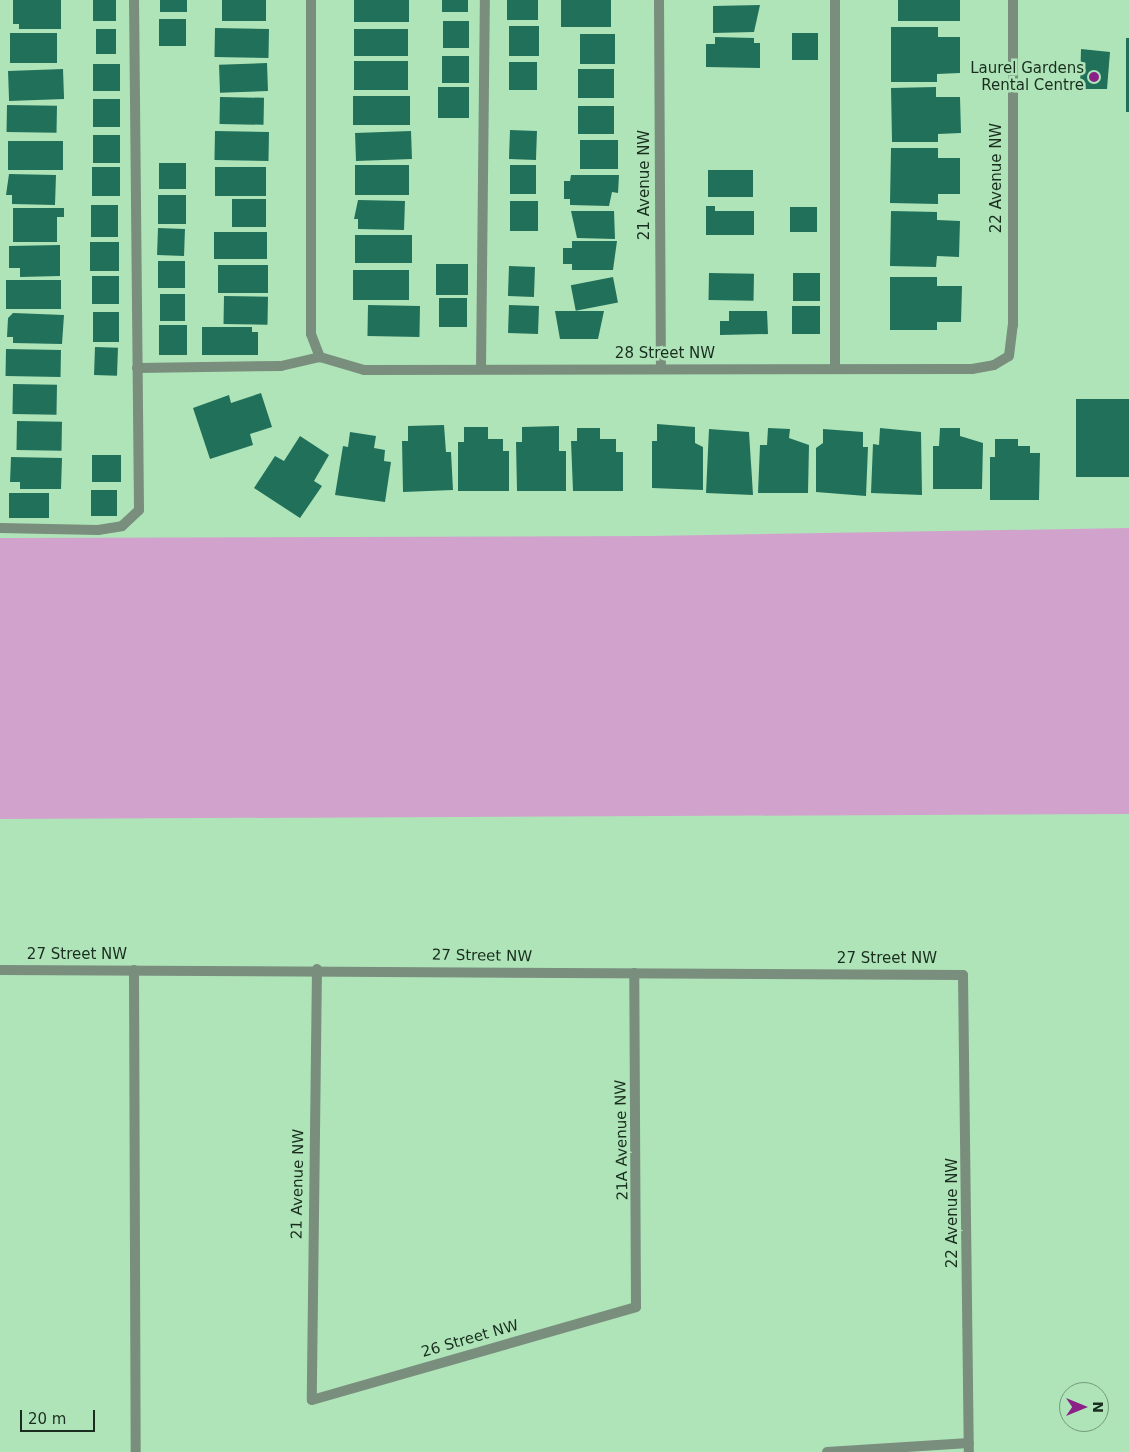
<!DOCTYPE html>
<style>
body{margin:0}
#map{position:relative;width:1129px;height:1452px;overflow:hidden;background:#afe4b9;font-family:"DejaVu Sans",sans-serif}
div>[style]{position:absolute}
.green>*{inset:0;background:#d1a3cc}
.building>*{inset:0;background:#21705a;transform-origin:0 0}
.service>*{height:10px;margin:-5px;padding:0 5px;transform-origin:5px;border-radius:5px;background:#798e7d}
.minor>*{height:10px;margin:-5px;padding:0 5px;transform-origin:5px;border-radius:5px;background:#798e7d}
.dots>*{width:14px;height:14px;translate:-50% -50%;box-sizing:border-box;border:2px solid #afe4b9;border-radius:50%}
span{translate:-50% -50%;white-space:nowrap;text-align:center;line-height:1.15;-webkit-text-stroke:5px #afe4b9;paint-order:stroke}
.poi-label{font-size:15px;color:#192e1e}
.right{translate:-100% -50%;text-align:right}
.street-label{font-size:15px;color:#192e1e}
.north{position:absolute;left:1059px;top:1382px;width:50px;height:50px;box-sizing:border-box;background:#afe4b9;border:1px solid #739b7b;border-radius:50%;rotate:90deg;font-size:14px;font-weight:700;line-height:20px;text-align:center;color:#192e1e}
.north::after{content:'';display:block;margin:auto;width:18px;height:22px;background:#8b2186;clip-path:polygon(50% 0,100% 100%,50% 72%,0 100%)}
.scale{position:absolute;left:20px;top:1410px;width:75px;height:22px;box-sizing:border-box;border:2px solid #192e1e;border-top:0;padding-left:6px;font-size:15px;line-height:18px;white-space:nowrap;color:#192e1e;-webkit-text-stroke:4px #afe4b9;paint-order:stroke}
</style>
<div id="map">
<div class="green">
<i style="clip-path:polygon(1129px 528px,1129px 814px,0 819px,0 538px,649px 536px)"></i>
</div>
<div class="building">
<i style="clip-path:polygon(13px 0,61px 0,61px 29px,19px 29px,19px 24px,13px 24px)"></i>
<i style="left:93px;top:0;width:23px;height:21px"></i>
<i style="left:160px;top:0;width:27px;height:12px"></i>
<i style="left:222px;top:0;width:44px;height:21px"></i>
<i style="left:354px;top:0;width:55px;height:22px"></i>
<i style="left:442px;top:0;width:26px;height:12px"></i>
<i style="left:507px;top:0;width:31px;height:20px"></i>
<i style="left:561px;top:0;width:50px;height:27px"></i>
<i style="left:898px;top:0;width:62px;height:21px"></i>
<i style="clip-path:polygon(760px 5px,754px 32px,713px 33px,713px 6px)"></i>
<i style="left:159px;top:19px;width:27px;height:27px"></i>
<i style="left:469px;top:21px;width:27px;height:26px;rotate:90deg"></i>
<i style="left:509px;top:26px;width:30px;height:30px"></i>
<i style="clip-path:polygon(891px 27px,938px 27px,938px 37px,960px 37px,960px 73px,937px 74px,937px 82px,891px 82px)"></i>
<i style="left:215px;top:28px;width:54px;height:29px;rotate:1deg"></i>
<i style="left:96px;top:29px;width:20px;height:25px"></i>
<i style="left:408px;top:29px;width:27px;height:54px;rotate:90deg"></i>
<i style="left:10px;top:33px;width:47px;height:30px"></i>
<i style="left:792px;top:33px;width:26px;height:27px"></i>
<i style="left:580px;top:34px;width:35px;height:30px"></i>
<i style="clip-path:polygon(715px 37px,754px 38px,754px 43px,760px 43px,760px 68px,706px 67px,706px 44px,715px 44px)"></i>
<i style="left:1126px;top:38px;width:3px;height:74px"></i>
<i style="clip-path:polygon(1081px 49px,1110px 52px,1107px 89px,1080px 89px)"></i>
<i style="left:469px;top:56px;width:27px;height:27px;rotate:90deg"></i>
<i style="left:354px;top:61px;width:54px;height:29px"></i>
<i style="left:509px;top:62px;width:28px;height:28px"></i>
<i style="left:267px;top:63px;width:28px;height:48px;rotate:88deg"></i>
<i style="left:120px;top:64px;width:27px;height:27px;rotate:90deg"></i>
<i style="left:63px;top:69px;width:30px;height:55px;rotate:88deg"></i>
<i style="left:578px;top:69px;width:36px;height:29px"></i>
<i style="left:438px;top:87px;width:31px;height:31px"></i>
<i style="clip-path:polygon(936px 87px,936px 97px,960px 97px,961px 133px,938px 134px,938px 142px,892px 142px,891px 88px)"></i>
<i style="left:353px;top:96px;width:57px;height:29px"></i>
<i style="left:220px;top:97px;width:44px;height:27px;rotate:1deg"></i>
<i style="left:120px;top:99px;width:28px;height:27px;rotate:90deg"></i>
<i style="left:7px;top:105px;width:50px;height:27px;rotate:1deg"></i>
<i style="left:578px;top:106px;width:36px;height:28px"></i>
<i style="left:510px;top:130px;width:27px;height:29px;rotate:2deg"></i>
<i style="left:215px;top:131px;width:54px;height:29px;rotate:1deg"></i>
<i style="left:411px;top:131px;width:28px;height:56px;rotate:88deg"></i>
<i style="left:93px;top:135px;width:27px;height:28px"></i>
<i style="left:580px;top:140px;width:38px;height:29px"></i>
<i style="left:8px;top:141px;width:55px;height:29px"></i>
<i style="clip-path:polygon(891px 148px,938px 148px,938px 158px,960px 158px,960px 194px,938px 194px,938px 204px,890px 203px)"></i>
<i style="left:159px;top:163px;width:27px;height:26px"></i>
<i style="left:409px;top:165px;width:30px;height:54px;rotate:90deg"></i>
<i style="left:510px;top:165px;width:26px;height:29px"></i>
<i style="left:92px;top:167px;width:28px;height:29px"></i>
<i style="left:215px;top:167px;width:51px;height:29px"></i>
<i style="left:708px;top:170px;width:45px;height:27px"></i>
<i style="clip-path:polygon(9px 174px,56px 175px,55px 205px,12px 204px,12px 195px,6px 195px)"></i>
<i style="clip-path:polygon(571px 175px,619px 175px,618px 193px,612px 192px,609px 206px,570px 205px,570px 199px,564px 199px,564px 181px,570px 181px)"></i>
<i style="left:158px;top:195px;width:28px;height:29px"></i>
<i style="left:232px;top:199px;width:34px;height:28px"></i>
<i style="clip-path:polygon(358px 200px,405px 201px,404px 230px,358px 229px,358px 219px,354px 219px)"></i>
<i style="left:510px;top:201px;width:28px;height:30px"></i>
<i style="left:91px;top:205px;width:27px;height:32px"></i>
<i style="clip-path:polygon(706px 206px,715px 206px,715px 211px,754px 211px,754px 235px,706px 235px)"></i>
<i style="left:790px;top:207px;width:27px;height:25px"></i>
<i style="clip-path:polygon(13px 208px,64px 208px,64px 217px,57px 217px,57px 242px,13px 242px)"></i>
<i style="clip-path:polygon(571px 211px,614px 211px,615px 239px,577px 238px)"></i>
<i style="clip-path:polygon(891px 211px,937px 212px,937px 220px,960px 221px,959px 257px,937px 256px,936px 267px,890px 266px)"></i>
<i style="left:158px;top:228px;width:27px;height:27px;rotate:2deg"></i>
<i style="left:214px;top:232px;width:53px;height:27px"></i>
<i style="left:355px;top:235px;width:57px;height:28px"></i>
<i style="clip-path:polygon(572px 241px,617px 241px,613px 270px,572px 270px,572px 264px,563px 264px,563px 248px,572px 248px)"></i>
<i style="left:90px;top:242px;width:29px;height:29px"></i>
<i style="clip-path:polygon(60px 245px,60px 276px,20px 277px,20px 268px,9px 268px,9px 246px)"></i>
<i style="left:158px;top:261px;width:27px;height:27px"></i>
<i style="left:436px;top:264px;width:32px;height:31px"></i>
<i style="left:218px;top:265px;width:50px;height:28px"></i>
<i style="left:509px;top:266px;width:26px;height:30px;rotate:2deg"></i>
<i style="left:353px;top:270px;width:56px;height:30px"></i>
<i style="left:709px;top:273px;width:45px;height:27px;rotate:1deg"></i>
<i style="left:793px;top:273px;width:27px;height:28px"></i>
<i style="left:119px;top:276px;width:28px;height:27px;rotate:90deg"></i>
<i style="left:613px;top:277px;width:26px;height:43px;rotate:79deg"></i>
<i style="clip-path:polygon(890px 277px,937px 277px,937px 286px,962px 286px,961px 322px,937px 322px,937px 330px,890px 330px)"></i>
<i style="left:6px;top:280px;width:55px;height:29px"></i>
<i style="left:160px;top:294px;width:25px;height:27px"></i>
<i style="left:224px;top:296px;width:44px;height:28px;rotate:1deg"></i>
<i style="left:439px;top:298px;width:28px;height:29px"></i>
<i style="left:368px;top:305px;width:52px;height:31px;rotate:1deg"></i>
<i style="left:509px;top:305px;width:30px;height:28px;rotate:2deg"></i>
<i style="left:792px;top:306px;width:28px;height:28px"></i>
<i style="clip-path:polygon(555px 311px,604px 311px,598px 339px,560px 339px)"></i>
<i style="clip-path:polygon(729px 311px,767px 311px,768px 334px,720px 335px,720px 321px,729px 321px)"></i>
<i style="left:93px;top:312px;width:26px;height:30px"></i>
<i style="clip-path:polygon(13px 313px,64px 315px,62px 344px,13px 343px,13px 337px,7px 337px,8px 318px)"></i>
<i style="left:159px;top:325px;width:28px;height:30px"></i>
<i style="clip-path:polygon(202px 327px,252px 327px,252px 332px,258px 332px,258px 355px,202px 355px)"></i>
<i style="left:95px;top:347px;width:23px;height:28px;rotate:2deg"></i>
<i style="left:6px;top:349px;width:55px;height:27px;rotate:1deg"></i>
<i style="left:13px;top:384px;width:44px;height:30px;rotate:1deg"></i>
<i style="clip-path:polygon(261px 393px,272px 427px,250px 434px,253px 445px,210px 459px,193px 408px,229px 395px,231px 403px)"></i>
<i style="left:1076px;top:399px;width:53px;height:78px"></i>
<i style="left:17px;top:421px;width:45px;height:29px;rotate:1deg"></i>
<i style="clip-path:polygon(657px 424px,695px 427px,695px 443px,703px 447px,703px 490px,652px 488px,652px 441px,657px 441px)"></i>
<i style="clip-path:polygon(444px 425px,446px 452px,451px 452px,453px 490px,403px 492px,402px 441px,408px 441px,408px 426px)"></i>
<i style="clip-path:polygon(559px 426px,559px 451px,566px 451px,566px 491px,517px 491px,516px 442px,522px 442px,522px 427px)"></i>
<i style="clip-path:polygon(464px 427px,488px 427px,488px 439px,503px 439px,503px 451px,509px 451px,509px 491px,458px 491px,458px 442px,464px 442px)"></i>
<i style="clip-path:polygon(577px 428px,600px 428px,600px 439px,616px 439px,616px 452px,623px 452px,623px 491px,573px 491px,571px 441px,577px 441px)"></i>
<i style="clip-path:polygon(768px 428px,790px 429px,789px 438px,809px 445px,808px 493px,758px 493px,760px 445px,767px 445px)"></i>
<i style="clip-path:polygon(880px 428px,921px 432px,922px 495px,871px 493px,873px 444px,879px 445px)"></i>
<i style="clip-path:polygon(940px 428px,960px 428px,960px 436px,983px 443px,982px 489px,933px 489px,933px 446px,939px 446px)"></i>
<i style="clip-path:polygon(709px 429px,749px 432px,753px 495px,706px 493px)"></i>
<i style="clip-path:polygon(823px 429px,863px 432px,863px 447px,868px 447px,866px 496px,816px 492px,816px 448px,823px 443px)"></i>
<i style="clip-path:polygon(350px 432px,376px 436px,374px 448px,385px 450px,384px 461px,391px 462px,385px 502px,335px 495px,343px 446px,348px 447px)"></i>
<i style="clip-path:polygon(300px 436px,329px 455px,314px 481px,322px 486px,300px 518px,254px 488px,275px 456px,284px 461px)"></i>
<i style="clip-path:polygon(995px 439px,1018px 439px,1018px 446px,1030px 446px,1030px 453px,1040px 453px,1039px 500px,990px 500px,990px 457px,995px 457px)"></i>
<i style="left:92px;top:455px;width:29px;height:27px"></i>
<i style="clip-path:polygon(11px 457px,62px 458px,61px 489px,20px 489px,20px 482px,10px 482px)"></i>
<i style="left:91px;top:490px;width:26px;height:26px"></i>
<i style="left:9px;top:493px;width:40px;height:25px"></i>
</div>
<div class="service">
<i style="left:835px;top:0;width:369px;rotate:90deg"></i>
<i style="left:137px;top:368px;width:144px;rotate:-0.8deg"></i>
<i style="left:281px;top:366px;width:40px;rotate:-13deg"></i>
<i style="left:481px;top:369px;width:369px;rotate:-89.4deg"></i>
<i style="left:0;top:528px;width:98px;rotate:1.2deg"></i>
<i style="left:98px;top:530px;width:24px;rotate:-9deg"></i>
<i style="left:122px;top:526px;width:23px;rotate:-43deg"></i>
<i style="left:139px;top:510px;width:510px;rotate:-90.56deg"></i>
<i style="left:134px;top:970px;width:482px;rotate:89.8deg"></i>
<i style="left:827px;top:1452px;width:142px;rotate:-3.6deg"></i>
</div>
<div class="minor">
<i style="left:311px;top:0;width:334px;rotate:90deg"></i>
<i style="left:311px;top:334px;width:25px;rotate:69deg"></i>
<i style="left:320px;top:357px;width:46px;rotate:16.5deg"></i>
<i style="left:364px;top:370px;width:608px;rotate:-0.09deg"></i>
<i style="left:972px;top:369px;width:22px;rotate:-10deg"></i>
<i style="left:994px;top:365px;width:17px;rotate:-31deg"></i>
<i style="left:1009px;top:356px;width:31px;rotate:-83deg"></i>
<i style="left:1013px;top:325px;width:325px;rotate:-90deg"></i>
<i style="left:659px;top:0;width:369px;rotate:89.7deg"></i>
<i style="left:317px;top:969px;width:431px;rotate:90.7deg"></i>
<i style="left:312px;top:1400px;width:337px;rotate:-16deg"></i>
<i style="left:636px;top:1307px;width:334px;rotate:-90.3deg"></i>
<i style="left:0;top:970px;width:963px;rotate:0.3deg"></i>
<i style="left:963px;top:975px;width:477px;rotate:89.3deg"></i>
</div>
<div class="dots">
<i style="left:1094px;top:77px;background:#8b2186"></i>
</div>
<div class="poi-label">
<span class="right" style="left:1084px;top:77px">Laurel Gardens<br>Rental Centre</span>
</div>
<div class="street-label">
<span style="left:997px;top:178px;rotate:-90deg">22 Avenue NW</span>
<span style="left:645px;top:185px;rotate:-90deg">21 Avenue NW</span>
<span style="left:665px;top:354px">28 Street NW</span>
<span style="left:77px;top:955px">27 Street NW</span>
<span style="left:482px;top:956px;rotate:1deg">27 Street NW</span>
<span style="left:887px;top:959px">27 Street NW</span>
<span style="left:622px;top:1140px;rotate:-91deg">21A Avenue NW</span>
<span style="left:298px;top:1184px;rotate:-89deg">21 Avenue NW</span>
<span style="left:953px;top:1213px;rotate:-90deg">22 Avenue NW</span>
<span style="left:470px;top:1339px;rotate:-16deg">26 Street NW</span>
</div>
<div class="north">N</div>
<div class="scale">20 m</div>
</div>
